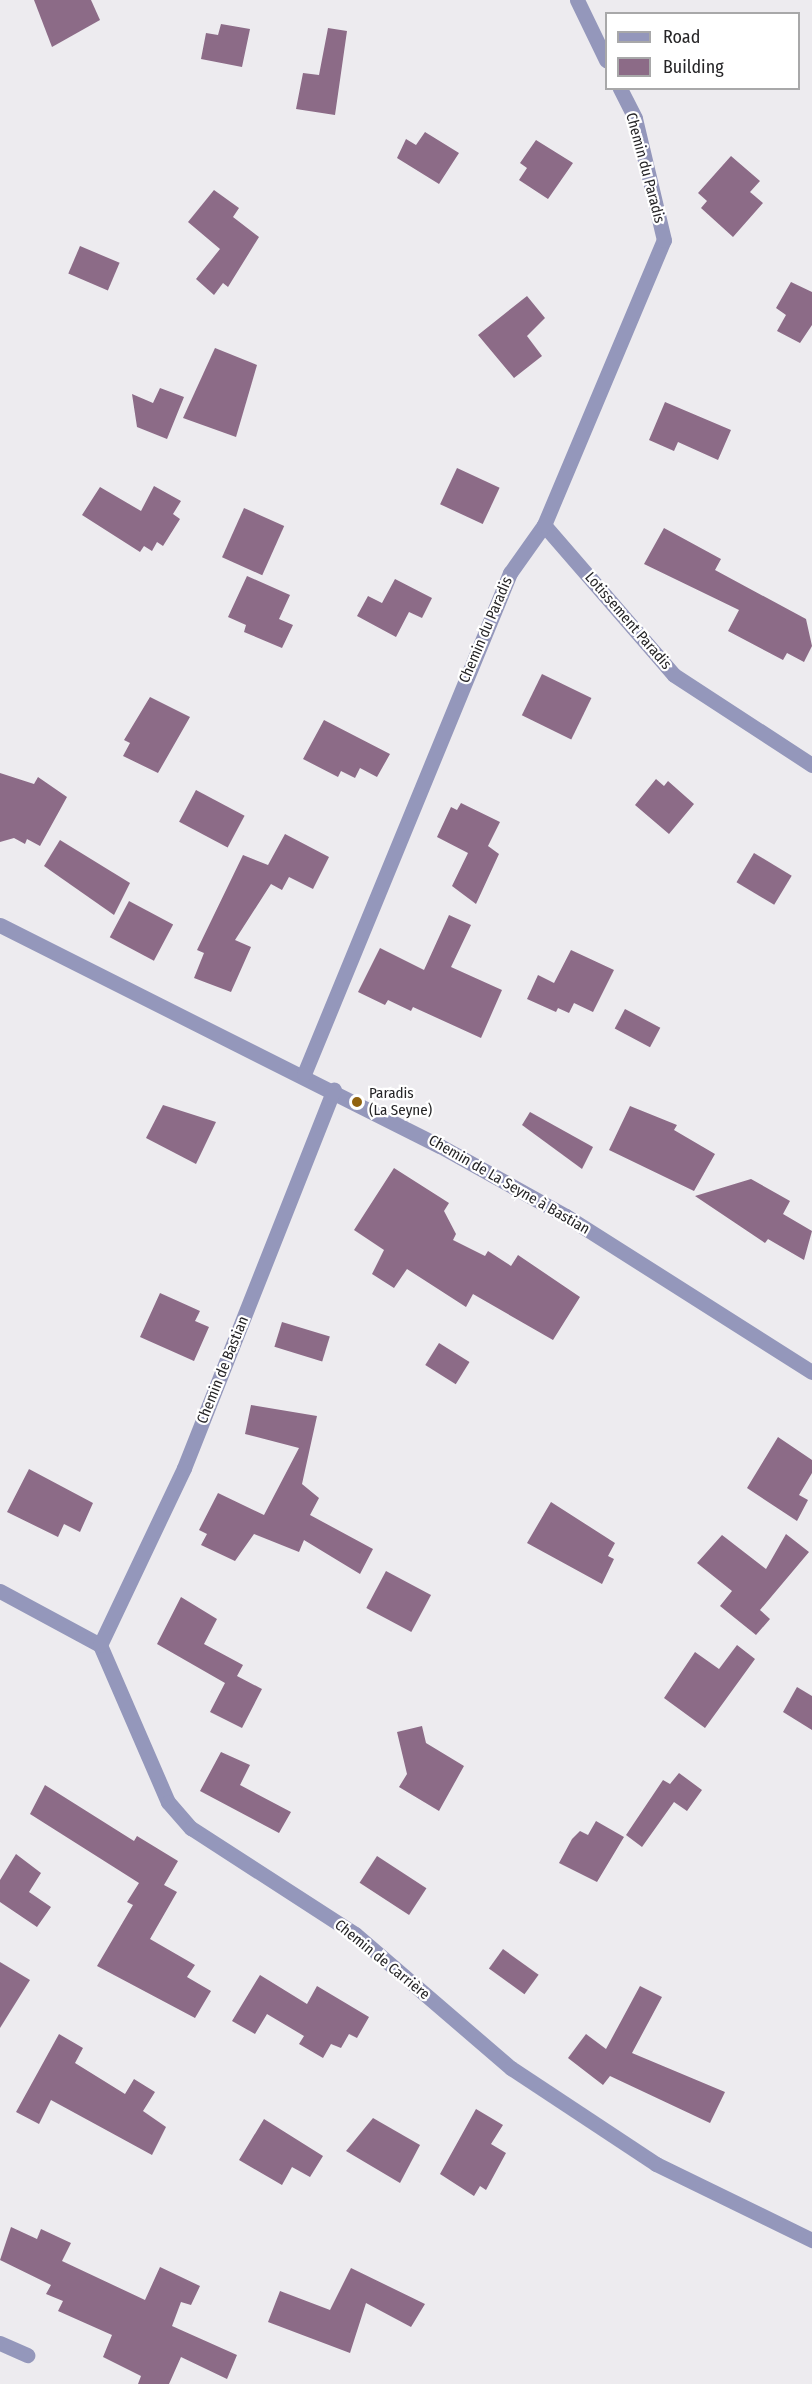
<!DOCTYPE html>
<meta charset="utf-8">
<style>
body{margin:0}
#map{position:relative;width:812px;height:2384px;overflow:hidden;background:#edebef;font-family:"Fira Sans Condensed",sans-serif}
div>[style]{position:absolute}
.building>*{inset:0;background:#8c6b87;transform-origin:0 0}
.minor>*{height:15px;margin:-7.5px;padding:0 7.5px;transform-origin:7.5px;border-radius:7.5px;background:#9497bb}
.dots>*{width:16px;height:16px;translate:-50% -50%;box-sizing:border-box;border:3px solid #fff;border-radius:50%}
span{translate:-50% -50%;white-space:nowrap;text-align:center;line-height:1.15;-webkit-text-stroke:4.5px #fff;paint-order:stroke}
.street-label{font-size:15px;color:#262527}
.poi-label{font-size:15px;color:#262527}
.left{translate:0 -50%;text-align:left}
.legend{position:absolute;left:605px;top:12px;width:195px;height:78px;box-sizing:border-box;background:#fff;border:2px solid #a8a8a9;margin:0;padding:8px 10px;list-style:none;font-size:18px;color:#262527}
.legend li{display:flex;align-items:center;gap:12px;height:30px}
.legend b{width:30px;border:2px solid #a8a8a9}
</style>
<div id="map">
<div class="building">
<i style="clip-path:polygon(34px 0,91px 0,100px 20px,52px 47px)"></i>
<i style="clip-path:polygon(221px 24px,250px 29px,242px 67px,201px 59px,206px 33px,218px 35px)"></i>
<i style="clip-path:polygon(328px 28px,347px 31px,335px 115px,296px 109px,303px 73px,319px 75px)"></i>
<i style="clip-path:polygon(425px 132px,459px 153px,439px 184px,397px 158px,406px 139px,416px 145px)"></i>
<i style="clip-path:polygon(536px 140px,573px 163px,548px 199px,519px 180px,527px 168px,520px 163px)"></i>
<i style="clip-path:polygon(731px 156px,760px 181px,750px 192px,763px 203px,733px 237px,701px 208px,707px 201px,698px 193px)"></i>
<i style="clip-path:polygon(214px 190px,239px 208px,233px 217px,259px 237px,228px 287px,223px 283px,214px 295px,196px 279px,220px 249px,188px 222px)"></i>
<i style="left:80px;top:246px;width:43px;height:30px;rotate:23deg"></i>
<i style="clip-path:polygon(791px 282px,812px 292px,812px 325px,800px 343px,777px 331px,786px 315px,776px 308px)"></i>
<i style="clip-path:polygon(527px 296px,545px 318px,527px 336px,542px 356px,514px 378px,478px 335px)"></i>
<i style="clip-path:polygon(215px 348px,257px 365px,236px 437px,183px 418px)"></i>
<i style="clip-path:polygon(160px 388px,184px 397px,167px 439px,137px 427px,132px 394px,153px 403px)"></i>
<i style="clip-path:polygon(665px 402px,731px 430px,718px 460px,678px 442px,674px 451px,649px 440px)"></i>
<i style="left:457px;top:468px;width:47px;height:40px;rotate:25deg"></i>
<i style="clip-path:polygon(154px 486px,181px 501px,173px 514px,180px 519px,163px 546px,157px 542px,152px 551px,144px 546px,140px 552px,82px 515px,100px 487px,141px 511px)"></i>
<i style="left:244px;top:508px;width:44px;height:54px;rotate:24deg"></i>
<i style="clip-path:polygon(664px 528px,721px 559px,715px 570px,806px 619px,812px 646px,804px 662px,787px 653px,783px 660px,728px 631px,739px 610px,644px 564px)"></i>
<i style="clip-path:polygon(247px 576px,290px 595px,279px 619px,293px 625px,282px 648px,244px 632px,246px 625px,228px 617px)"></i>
<i style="clip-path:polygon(395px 579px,432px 598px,422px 618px,409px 612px,396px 637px,357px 616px,368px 596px,382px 603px)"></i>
<i style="left:542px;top:674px;width:55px;height:46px;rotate:26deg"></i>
<i style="clip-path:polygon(150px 697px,190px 717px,158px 773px,123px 756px,130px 743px,124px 740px)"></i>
<i style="clip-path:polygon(324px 720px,390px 754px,377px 777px,360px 768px,355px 778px,341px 771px,338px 777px,303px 759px)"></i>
<i style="clip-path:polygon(0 773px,34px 784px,38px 777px,67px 797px,40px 846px,27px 839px,25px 844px,14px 838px,0 842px)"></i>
<i style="clip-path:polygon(656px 779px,664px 786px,668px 781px,694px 804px,669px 834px,635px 805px)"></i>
<i style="left:196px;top:790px;width:55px;height:36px;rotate:28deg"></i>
<i style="clip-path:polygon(461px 803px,500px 822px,488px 846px,499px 854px,476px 904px,452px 886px,468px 853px,437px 837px,451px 807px,457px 810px)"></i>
<i style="clip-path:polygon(285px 834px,329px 857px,313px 889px,289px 877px,282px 890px,271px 884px,235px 940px,251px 947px,231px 992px,194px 978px,204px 953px,197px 950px,243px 855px,268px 865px)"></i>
<i style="clip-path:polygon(60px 840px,130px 883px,114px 915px,44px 866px)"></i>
<i style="left:754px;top:853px;width:44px;height:34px;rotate:31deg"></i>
<i style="left:129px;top:901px;width:50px;height:41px;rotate:28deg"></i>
<i style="clip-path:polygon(449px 915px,471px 925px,451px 967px,502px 990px,481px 1038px,413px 1007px,411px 1011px,388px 1000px,385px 1005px,358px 992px,380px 948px,424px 970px)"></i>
<i style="clip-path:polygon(571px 950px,614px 970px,593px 1012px,574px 1003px,569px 1013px,558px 1008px,556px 1012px,527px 999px,538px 975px,554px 983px)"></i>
<i style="left:625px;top:1009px;width:40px;height:22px;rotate:28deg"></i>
<i style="clip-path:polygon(163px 1105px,216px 1122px,196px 1164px,146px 1138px)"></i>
<i style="clip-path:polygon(630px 1106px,677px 1125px,674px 1130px,715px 1154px,694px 1191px,609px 1150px)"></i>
<i style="clip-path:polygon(530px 1112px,593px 1147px,582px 1169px,522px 1125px)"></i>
<i style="clip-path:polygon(394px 1168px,449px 1203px,444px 1211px,456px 1234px,453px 1240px,485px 1256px,488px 1251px,511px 1266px,518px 1255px,580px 1297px,553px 1340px,473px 1294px,466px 1307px,407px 1269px,394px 1288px,372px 1274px,384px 1250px,354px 1230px)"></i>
<i style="clip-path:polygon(751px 1179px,790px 1201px,783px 1214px,812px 1231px,804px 1260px,768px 1239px,765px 1243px,695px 1196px)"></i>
<i style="clip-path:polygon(160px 1293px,200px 1311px,195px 1321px,209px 1327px,194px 1361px,140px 1337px)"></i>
<i style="left:282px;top:1322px;width:50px;height:26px;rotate:17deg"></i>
<i style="left:439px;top:1343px;width:36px;height:26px;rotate:32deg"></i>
<i style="clip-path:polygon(251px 1405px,317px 1416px,302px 1484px,319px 1498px,310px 1515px,373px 1549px,360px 1574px,304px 1540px,299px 1552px,254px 1534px,235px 1561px,201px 1545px,207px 1534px,199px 1530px,218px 1493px,264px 1515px,299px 1448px,245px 1434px)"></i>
<i style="clip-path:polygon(778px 1437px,812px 1460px,812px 1473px,799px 1495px,808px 1500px,797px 1521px,747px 1488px)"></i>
<i style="clip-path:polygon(29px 1469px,93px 1503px,80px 1532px,64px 1524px,58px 1537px,7px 1512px)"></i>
<i style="clip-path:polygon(551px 1502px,615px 1543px,608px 1556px,614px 1559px,602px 1584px,527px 1543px)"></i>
<i style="clip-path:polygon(786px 1534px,809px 1552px,760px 1610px,770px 1619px,756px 1635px,720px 1606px,732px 1591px,697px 1563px,722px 1535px,766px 1569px)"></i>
<i style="left:386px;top:1571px;width:51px;height:42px;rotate:28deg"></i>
<i style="clip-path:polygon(181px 1597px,217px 1619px,204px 1644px,243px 1665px,237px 1676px,262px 1689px,242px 1728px,210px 1712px,225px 1683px,157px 1644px)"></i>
<i style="clip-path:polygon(737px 1645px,755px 1659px,705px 1728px,664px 1698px,695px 1652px,719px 1669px)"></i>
<i style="clip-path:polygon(797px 1687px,812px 1696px,812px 1730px,783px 1712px)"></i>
<i style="clip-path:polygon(422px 1726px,426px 1743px,464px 1766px,439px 1811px,399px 1787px,407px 1774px,397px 1732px)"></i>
<i style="clip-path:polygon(221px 1752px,250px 1765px,240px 1785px,291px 1812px,279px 1833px,200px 1791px)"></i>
<i style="clip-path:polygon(679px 1773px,702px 1790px,687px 1811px,674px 1802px,642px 1847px,626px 1835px,663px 1780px,670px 1784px)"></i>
<i style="clip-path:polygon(45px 1785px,134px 1841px,137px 1836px,178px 1861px,164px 1885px,177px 1892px,150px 1939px,195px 1965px,187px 1977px,211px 1991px,195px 2018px,97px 1966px,133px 1905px,127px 1902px,139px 1883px,30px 1814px)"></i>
<i style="clip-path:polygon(596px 1821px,624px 1837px,597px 1882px,559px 1863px,572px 1839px,580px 1831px,588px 1835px)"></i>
<i style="clip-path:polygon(16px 1854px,41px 1873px,29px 1892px,51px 1907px,37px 1927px,0 1902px,0 1880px)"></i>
<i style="left:377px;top:1856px;width:59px;height:32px;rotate:33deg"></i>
<i style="left:503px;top:1949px;width:44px;height:24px;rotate:36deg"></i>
<i style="clip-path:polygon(0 1962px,30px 1980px,0 2028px)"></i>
<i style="clip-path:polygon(260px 1975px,307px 2004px,317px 1986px,369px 2017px,357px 2038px,349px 2034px,341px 2048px,331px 2044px,323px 2058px,299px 2044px,304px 2036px,267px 2014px,255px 2034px,232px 2021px)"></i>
<i style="clip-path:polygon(640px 1986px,662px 1997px,632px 2053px,725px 2092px,710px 2123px,610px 2076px,603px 2085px,568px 2058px,586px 2034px,606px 2049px)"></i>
<i style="clip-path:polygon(59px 2034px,83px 2048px,75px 2063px,125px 2094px,134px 2079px,155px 2092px,143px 2111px,166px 2127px,152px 2155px,51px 2100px,39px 2124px,16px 2112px)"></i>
<i style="clip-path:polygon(476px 2109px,503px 2125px,491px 2144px,506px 2153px,486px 2190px,480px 2186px,474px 2196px,440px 2174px)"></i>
<i style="clip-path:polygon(373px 2118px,420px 2145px,400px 2183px,346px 2151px)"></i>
<i style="clip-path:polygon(264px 2119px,323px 2156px,310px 2177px,292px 2167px,282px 2185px,239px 2160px)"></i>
<i style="clip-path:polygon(11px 2227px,37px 2239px,41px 2229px,71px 2243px,62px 2261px,145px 2300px,160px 2267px,200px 2286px,191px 2305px,181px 2302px,172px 2326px,237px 2355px,227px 2379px,181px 2357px,169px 2384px,138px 2384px,141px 2376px,103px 2357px,112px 2335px,58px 2311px,63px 2301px,46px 2294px,51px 2285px,0 2260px)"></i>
<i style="clip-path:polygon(351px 2268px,425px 2304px,411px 2327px,366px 2303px,350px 2353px,268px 2322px,280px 2291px,330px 2310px)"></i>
</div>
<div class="minor">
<i style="left:577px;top:0;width:67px;rotate:64.2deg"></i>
<i style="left:544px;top:525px;width:198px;rotate:49.1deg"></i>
<i style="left:674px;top:675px;width:165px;rotate:33.1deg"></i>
<i style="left:0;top:925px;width:492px;rotate:26.7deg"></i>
<i style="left:440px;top:1146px;width:144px;rotate:29.1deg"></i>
<i style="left:566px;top:1216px;width:291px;rotate:32.4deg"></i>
<i style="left:304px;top:1074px;width:542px;rotate:-67.65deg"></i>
<i style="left:510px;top:573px;width:59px;rotate:-54.7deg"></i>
<i style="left:544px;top:525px;width:309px;rotate:-67.2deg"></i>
<i style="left:664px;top:240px;width:125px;rotate:-103.4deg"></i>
<i style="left:635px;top:118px;width:34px;rotate:-117deg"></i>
<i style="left:0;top:1591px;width:114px;rotate:28.4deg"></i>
<i style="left:100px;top:1645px;width:171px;rotate:66.6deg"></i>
<i style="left:168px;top:1802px;width:35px;rotate:49deg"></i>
<i style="left:191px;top:1828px;width:195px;rotate:32.9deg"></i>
<i style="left:355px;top:1934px;width:206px;rotate:40.7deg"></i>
<i style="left:511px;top:2068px;width:174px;rotate:33.5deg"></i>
<i style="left:656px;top:2164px;width:174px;rotate:26deg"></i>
<i style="left:100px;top:1645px;width:196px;rotate:-64.6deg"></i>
<i style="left:184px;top:1468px;width:407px;rotate:-68.4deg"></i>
<i style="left:0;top:2343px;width:30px;rotate:24deg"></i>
</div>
<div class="dots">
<i style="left:357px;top:1102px;background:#91620f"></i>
</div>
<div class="street-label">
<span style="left:645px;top:168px;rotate:75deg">Chemin du Paradis</span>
<span style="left:628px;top:621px;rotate:49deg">Lotissement Paradis</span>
<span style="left:486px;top:630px;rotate:-67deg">Chemin du Paradis</span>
<span style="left:509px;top:1185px;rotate:30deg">Chemin de La Seyne à Bastian</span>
<span style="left:223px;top:1370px;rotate:-68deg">Chemin de Bastian</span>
<span style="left:382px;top:1960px;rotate:39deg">Chemin de Carrière</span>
</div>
<div class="poi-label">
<span class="left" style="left:369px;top:1102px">Paradis<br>(La Seyne)</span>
</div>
<ul class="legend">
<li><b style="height:8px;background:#9497bb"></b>Road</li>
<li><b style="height:16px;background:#8c6b87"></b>Building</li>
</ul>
</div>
